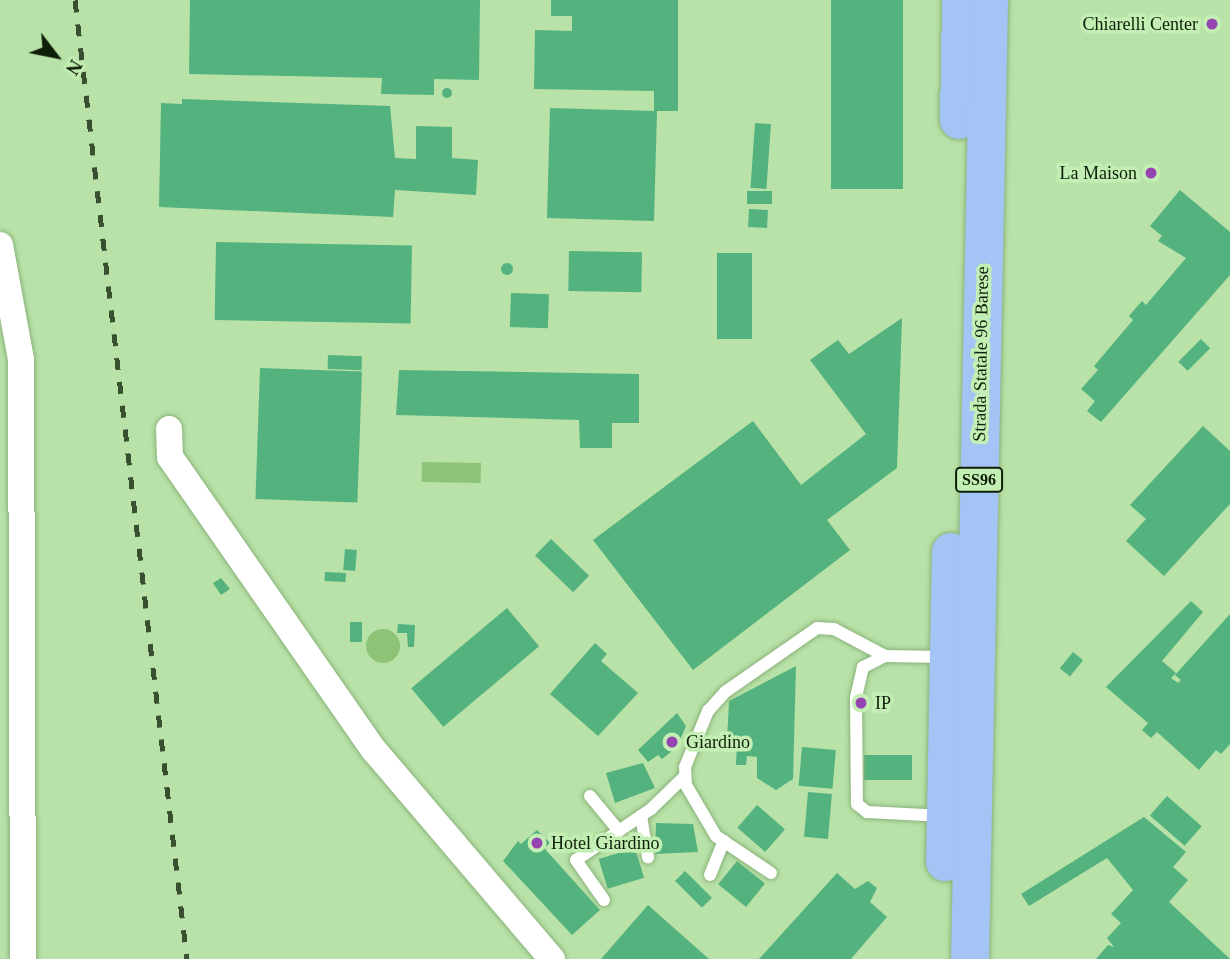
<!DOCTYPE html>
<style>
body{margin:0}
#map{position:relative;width:1230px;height:959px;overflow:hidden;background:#b8e2a7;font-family:Georgia,serif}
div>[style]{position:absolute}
.water>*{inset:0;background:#8dc376;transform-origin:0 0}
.round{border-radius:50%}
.building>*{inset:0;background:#54b27e;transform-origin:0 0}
.roads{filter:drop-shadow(0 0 2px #8bb37b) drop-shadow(0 0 2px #8bb37b)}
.service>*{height:12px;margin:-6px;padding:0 6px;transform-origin:6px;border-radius:6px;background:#fff}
.minor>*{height:26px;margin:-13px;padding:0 13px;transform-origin:13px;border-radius:13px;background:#fff}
.primary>*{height:38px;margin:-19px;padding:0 19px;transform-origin:19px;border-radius:19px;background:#a3c4f4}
.rail>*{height:5px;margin-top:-2.5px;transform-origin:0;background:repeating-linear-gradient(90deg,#384f30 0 12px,transparent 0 24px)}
.dots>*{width:19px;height:19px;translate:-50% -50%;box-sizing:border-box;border:4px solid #c4efb4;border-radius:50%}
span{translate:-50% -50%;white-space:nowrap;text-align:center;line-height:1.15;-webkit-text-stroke:7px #c4efb4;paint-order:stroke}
.shield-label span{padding:2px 5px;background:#c4efb4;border:2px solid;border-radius:5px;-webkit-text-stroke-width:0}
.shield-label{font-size:16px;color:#0e1e08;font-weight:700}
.poi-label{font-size:18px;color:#0e1e08}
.right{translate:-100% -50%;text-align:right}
.left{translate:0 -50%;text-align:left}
.street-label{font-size:18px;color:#0e1e08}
.north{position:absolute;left:21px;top:21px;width:70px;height:70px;-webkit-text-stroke:5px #c4efb4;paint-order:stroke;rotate:122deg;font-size:19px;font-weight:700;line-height:28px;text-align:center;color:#0e1e08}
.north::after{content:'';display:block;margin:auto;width:24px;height:32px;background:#0e1e08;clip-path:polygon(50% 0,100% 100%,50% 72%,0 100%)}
</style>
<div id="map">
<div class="water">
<i style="left:422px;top:462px;width:59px;height:20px;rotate:1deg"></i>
<i class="round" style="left:366px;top:629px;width:34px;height:34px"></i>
</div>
<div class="building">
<i style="clip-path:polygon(190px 0,480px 0,479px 80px,434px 79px,434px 95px,381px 94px,382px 78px,189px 74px)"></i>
<i style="clip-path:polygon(551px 0,678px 0,678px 111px,657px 111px,654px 221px,547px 218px,550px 108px,654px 111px,654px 91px,534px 89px,535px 30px,572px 31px,572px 16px,551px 16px)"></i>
<i style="left:831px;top:0;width:72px;height:189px"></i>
<i class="round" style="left:442px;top:88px;width:10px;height:10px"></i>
<i style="clip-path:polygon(182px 99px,390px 106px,395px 158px,416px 159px,416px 126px,452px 127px,452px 158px,478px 160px,476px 195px,395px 190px,393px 217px,159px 207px,161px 103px,182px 104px)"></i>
<i style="left:755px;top:123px;width:16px;height:65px;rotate:4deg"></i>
<i style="clip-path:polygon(1180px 190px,1230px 232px,1230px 275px,1101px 422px,1087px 411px,1095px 401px,1081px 389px,1098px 370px,1094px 366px,1133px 320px,1129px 316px,1142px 301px,1146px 305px,1186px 258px,1158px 241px,1162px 236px,1150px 226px)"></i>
<i style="left:747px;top:191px;width:25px;height:13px"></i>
<i style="left:749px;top:209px;width:19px;height:18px;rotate:3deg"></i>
<i style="left:216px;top:242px;width:196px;height:78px;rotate:1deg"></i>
<i style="left:569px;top:251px;width:73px;height:40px;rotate:1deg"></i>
<i style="left:717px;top:253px;width:35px;height:86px"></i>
<i class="round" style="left:501px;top:263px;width:12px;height:12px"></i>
<i style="left:511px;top:293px;width:38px;height:34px;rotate:2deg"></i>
<i style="clip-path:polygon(902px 318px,897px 468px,827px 520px,850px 550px,693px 670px,593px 540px,753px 421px,801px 485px,866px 434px,810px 360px,838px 340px,849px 354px)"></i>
<i style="left:1201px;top:339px;width:13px;height:32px;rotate:45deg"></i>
<i style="left:328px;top:355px;width:34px;height:14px;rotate:2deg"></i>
<i style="left:260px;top:368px;width:102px;height:131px;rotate:2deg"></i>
<i style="clip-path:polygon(399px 370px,639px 374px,639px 423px,612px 423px,612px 448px,580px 448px,579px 420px,396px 415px)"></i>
<i style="clip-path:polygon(1203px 426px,1230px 451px,1230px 504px,1164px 576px,1126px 541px,1146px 519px,1130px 505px)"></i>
<i style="left:551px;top:539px;width:53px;height:23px;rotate:44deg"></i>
<i style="left:345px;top:549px;width:12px;height:21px;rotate:5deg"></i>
<i style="left:325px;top:572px;width:21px;height:9px;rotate:3deg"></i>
<i style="clip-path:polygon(221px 578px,230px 589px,221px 595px,213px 583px)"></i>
<i style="clip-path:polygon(1191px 601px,1203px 612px,1162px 661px,1176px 673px,1171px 678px,1178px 683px,1181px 680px,1175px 675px,1230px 614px,1230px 744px,1221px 754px,1216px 750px,1199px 770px,1157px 732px,1151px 738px,1142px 730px,1148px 723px,1106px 687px)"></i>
<i style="left:507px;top:608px;width:50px;height:125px;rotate:50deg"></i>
<i style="left:350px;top:622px;width:12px;height:20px"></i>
<i style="clip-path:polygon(398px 624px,415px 625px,414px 647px,408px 647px,407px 633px,397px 633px)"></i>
<i style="clip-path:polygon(595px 643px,607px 654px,601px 661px,638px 693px,598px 736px,550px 694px)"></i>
<i style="left:1073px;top:652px;width:13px;height:21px;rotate:39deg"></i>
<i style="clip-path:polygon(796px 666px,793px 779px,776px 790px,757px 778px,757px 757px,747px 756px,746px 765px,736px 765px,737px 741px,727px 741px,729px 701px)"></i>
<i style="clip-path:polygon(677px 713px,686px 726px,677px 747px,662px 759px,658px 755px,648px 762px,638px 750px)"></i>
<i style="left:802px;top:747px;width:34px;height:39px;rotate:5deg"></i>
<i style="left:864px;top:755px;width:48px;height:25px"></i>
<i style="clip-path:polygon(643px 763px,655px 788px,615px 803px,606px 773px)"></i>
<i style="left:808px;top:792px;width:24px;height:45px;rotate:5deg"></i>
<i style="left:1167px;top:796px;width:46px;height:26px;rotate:41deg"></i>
<i style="left:757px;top:805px;width:37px;height:30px;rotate:41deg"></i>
<i style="clip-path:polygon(1144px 817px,1186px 852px,1173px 867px,1188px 880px,1169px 902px,1230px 959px,1096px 959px,1108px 945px,1114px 947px,1107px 938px,1121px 923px,1111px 914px,1133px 890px,1107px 858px,1029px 906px,1021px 894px)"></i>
<i style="clip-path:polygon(656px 823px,693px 824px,698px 852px,655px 854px)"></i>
<i style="clip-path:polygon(537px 830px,550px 843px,544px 848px,600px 910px,572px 935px,503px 861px,518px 841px,521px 844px)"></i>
<i style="left:635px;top:848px;width:31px;height:38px;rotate:73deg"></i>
<i style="left:737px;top:861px;width:36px;height:30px;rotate:39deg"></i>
<i style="left:685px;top:871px;width:38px;height:14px;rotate:45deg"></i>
<i style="clip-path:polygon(837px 873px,855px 889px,868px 881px,877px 888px,870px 902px,887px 917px,851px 959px,759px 959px)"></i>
<i style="clip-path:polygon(648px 905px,709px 959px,601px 959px)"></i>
</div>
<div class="roads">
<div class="service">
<i style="left:885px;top:656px;width:25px;rotate:153deg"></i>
<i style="left:863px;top:667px;width:31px;rotate:103deg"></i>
<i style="left:856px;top:697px;width:107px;rotate:89.5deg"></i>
<i style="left:857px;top:804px;width:13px;rotate:39deg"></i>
<i style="left:867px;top:812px;width:77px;rotate:3deg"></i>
<i style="left:590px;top:796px;width:45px;rotate:50.4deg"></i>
<i style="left:641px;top:816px;width:42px;rotate:80.3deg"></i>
<i style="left:771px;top:873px;width:66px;rotate:-146.1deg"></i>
<i style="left:716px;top:836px;width:59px;rotate:-120.5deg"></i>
<i style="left:686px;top:785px;width:18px;rotate:-93deg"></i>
<i style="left:685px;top:767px;width:61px;rotate:-67.7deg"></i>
<i style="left:708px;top:711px;width:25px;rotate:-48deg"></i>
<i style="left:725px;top:692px;width:112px;rotate:-34.8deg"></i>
<i style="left:817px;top:628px;width:17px;rotate:3deg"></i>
<i style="left:834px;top:629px;width:58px;rotate:27.9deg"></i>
<i style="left:885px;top:656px;width:60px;rotate:1deg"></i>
<i style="left:710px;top:875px;width:37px;rotate:-68deg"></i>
<i style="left:604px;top:900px;width:49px;rotate:-125deg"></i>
<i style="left:576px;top:860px;width:91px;rotate:-34.2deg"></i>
<i style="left:651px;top:809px;width:47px;rotate:-44.1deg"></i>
</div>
<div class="minor">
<i style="left:0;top:245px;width:116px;rotate:79.6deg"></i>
<i style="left:21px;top:359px;width:600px;rotate:89.81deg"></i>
<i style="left:169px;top:429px;width:28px;rotate:88deg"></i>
<i style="left:170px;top:457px;width:357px;rotate:55.2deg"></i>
<i style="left:374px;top:750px;width:275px;rotate:49.6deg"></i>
</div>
<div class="primary">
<i style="left:959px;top:120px;width:120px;rotate:-89deg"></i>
<i style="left:945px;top:862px;width:310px;rotate:-88.9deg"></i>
<i style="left:970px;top:959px;width:959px;rotate:-88.86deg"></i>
</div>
</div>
<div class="rail">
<i style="left:75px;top:0;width:966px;rotate:83.34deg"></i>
</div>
<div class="dots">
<i style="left:1212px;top:24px;background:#9744b3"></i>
<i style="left:1151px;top:173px;background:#9744b3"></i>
<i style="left:861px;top:703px;background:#9744b3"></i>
<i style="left:672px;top:742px;background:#9744b3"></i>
<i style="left:537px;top:843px;background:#9744b3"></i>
</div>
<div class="shield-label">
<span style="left:979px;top:480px">SS96</span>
</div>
<div class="poi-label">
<span class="right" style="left:1198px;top:24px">Chiarelli Center</span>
<span class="right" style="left:1137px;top:173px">La Maison</span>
<span class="left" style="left:875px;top:703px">IP</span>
<span class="left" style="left:686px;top:742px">Giardino</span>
<span class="left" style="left:551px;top:843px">Hotel Giardino</span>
</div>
<div class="street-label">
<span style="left:981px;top:354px;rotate:-89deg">Strada Statale 96 Barese</span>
</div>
<div class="north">N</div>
</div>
